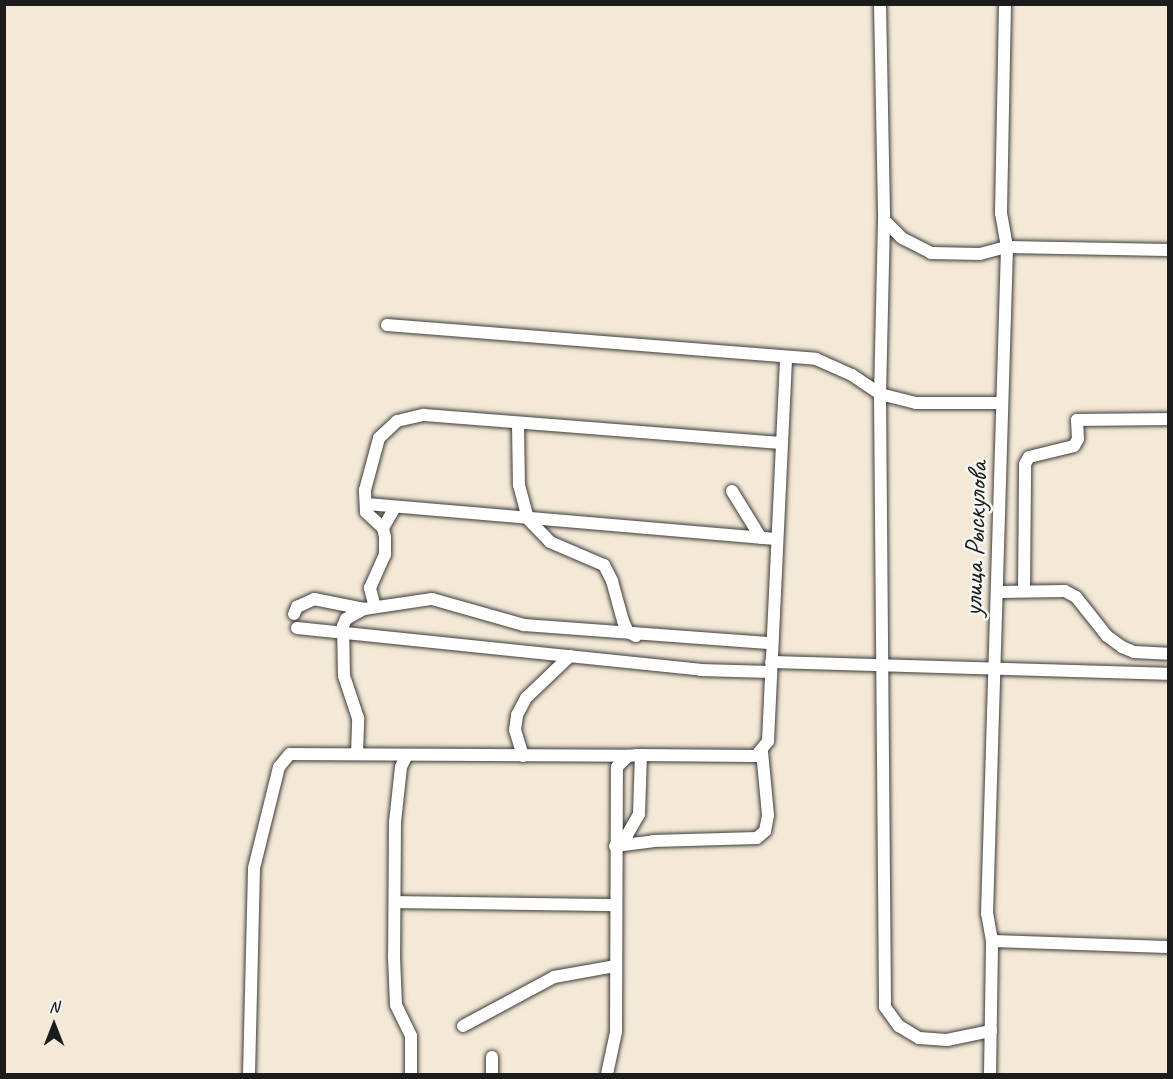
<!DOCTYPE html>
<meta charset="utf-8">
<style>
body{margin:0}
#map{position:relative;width:1173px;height:1079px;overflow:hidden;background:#f4e9d7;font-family:Caveat,sans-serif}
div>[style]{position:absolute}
.roads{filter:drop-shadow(0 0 2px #3c3b38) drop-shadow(0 0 2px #3c3b38)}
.minor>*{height:12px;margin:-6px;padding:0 6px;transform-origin:6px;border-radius:6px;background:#fff}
span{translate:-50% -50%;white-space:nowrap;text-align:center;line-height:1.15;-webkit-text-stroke:5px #f6f6f2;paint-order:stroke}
.street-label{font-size:28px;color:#1c1c1c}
.frame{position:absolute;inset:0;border:6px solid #1c1c1c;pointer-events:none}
.north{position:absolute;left:24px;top:995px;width:60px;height:60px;-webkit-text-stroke:4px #f6f6f2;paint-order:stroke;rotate:0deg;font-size:16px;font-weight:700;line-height:24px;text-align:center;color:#1c1c1c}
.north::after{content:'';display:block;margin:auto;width:21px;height:27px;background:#1c1c1c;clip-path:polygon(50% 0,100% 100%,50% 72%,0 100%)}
</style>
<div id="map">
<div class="roads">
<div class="minor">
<i style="left:880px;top:4px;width:216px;rotate:88.9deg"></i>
<i style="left:884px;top:220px;width:25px;rotate:45deg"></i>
<i style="left:902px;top:238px;width:33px;rotate:27deg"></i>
<i style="left:931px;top:253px;width:49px;rotate:1.2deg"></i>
<i style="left:980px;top:254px;width:28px;rotate:-15deg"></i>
<i style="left:1007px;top:247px;width:161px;rotate:1.1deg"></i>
<i style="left:884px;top:220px;width:174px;rotate:91.3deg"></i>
<i style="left:880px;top:394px;width:613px;rotate:89.53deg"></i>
<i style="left:885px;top:1007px;width:24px;rotate:54deg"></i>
<i style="left:899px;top:1026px;width:23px;rotate:31deg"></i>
<i style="left:919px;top:1038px;width:28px;rotate:4deg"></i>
<i style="left:947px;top:1040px;width:45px;rotate:-11.6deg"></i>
<i style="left:387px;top:325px;width:430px;rotate:4.5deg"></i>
<i style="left:816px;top:359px;width:39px;rotate:24deg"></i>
<i style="left:852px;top:375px;width:34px;rotate:34deg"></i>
<i style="left:880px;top:394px;width:37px;rotate:14deg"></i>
<i style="left:916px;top:403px;width:86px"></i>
<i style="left:518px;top:424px;width:61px;rotate:89.1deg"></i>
<i style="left:519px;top:485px;width:35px;rotate:75deg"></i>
<i style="left:528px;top:519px;width:32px;rotate:46deg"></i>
<i style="left:550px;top:542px;width:59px;rotate:23.1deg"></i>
<i style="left:604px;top:565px;width:18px;rotate:63deg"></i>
<i style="left:612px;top:581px;width:41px;rotate:74.6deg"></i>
<i style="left:623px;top:621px;width:12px;rotate:66deg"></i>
<i style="left:628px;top:632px;width:9px;rotate:27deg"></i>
<i style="left:732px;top:491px;width:55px;rotate:58.3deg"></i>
<i style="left:367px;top:504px;width:410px;rotate:4.9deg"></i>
<i style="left:383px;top:528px;width:24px;rotate:-60deg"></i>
<i style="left:1024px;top:591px;width:127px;rotate:-89.5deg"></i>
<i style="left:1025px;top:464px;width:8px;rotate:-60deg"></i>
<i style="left:1029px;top:457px;width:46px;rotate:-13.7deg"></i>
<i style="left:1074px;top:446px;width:8px;rotate:-60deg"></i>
<i style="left:1078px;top:439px;width:19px;rotate:-93deg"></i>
<i style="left:1077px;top:420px;width:91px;rotate:-0.6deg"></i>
<i style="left:999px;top:592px;width:66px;rotate:-0.9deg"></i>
<i style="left:1065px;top:591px;width:13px;rotate:29deg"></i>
<i style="left:1076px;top:597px;width:50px;rotate:51.5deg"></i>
<i style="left:1107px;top:636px;width:19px;rotate:36deg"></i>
<i style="left:1122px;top:647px;width:13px;rotate:23deg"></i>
<i style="left:1134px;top:652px;width:34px;rotate:3deg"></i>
<i style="left:375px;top:607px;width:20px;rotate:-105deg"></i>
<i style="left:370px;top:588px;width:36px;rotate:-66deg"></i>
<i style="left:385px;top:555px;width:18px;rotate:-90deg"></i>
<i style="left:385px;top:537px;width:9px;rotate:-103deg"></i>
<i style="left:383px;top:528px;width:23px;rotate:-137deg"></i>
<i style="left:366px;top:512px;width:22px;rotate:-93deg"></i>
<i style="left:365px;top:490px;width:54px;rotate:-74.9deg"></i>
<i style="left:379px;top:438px;width:25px;rotate:-43deg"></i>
<i style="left:397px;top:421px;width:28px;rotate:-13deg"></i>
<i style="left:424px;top:415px;width:358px;rotate:4.5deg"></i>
<i style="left:294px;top:614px;width:8px;rotate:-67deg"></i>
<i style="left:297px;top:607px;width:19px;rotate:-25deg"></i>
<i style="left:314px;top:599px;width:51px;rotate:11.3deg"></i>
<i style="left:297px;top:628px;width:405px;rotate:5.9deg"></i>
<i style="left:700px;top:670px;width:71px;rotate:1.6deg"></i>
<i style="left:771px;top:662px;width:397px;rotate:1.7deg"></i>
<i style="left:357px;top:754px;width:36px;rotate:-88deg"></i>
<i style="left:358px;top:718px;width:44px;rotate:-108.4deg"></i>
<i style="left:344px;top:676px;width:50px;rotate:-91.1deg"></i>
<i style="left:343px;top:626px;width:8px;rotate:-67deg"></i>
<i style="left:346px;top:619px;width:21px;rotate:-29deg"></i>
<i style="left:364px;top:609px;width:69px;rotate:-8.4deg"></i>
<i style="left:432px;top:599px;width:96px;rotate:15.8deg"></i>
<i style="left:524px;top:625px;width:248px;rotate:4.2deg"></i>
<i style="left:407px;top:755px;width:13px;rotate:117deg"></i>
<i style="left:401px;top:767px;width:55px;rotate:96.2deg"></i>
<i style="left:395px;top:822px;width:135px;rotate:90.4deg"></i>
<i style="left:394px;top:957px;width:48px;rotate:87.6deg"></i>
<i style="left:396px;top:1005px;width:34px;rotate:64deg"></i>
<i style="left:411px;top:1036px;width:38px;rotate:90deg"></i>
<i style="left:523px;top:756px;width:27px;rotate:-107deg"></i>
<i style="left:515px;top:730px;width:15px;rotate:-82deg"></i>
<i style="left:517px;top:715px;width:19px;rotate:-62deg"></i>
<i style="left:526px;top:698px;width:61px;rotate:-43.7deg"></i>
<i style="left:627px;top:844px;width:9px;rotate:-90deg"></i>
<i style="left:627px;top:835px;width:24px;rotate:-60deg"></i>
<i style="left:639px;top:814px;width:59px;rotate:-88.1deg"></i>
<i style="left:615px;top:846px;width:38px;rotate:-7deg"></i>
<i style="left:653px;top:841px;width:104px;rotate:-1.7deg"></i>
<i style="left:757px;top:838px;width:11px;rotate:-41deg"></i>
<i style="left:765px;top:831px;width:16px;rotate:-79deg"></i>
<i style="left:768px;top:815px;width:64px;rotate:-95.4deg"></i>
<i style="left:396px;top:902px;width:220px;rotate:0.8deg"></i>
<i style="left:992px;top:941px;width:176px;rotate:2deg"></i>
<i style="left:463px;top:1026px;width:103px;rotate:-28.3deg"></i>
<i style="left:554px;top:977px;width:63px;rotate:-10.1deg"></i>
<i style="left:492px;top:1057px;width:17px;rotate:90deg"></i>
<i style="left:249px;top:1074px;width:206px;rotate:-88.6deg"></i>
<i style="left:254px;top:868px;width:104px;rotate:-76.1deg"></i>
<i style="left:279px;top:767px;width:17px;rotate:-50deg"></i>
<i style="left:290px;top:754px;width:338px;rotate:0.3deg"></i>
<i style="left:607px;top:1074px;width:43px;rotate:-77.9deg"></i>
<i style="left:616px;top:1032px;width:265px;rotate:-89.8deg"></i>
<i style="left:617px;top:767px;width:16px;rotate:-45deg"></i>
<i style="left:628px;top:756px;width:9px;rotate:-6deg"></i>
<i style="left:637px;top:755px;width:119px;rotate:0.5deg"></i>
<i style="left:756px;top:756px;width:19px;rotate:-51deg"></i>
<i style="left:768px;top:741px;width:383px;rotate:-87.3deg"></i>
<i style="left:990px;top:1074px;width:133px;rotate:-89.1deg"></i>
<i style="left:992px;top:941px;width:27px;rotate:-100deg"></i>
<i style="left:987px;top:914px;width:667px;rotate:-88.28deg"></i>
<i style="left:1007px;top:247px;width:35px;rotate:-100deg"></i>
<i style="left:1001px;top:213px;width:209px;rotate:-88.9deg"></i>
</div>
</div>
<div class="street-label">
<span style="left:975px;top:539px;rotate:-88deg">улица Рыскулова</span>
</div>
<div class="frame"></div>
<div class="north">N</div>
</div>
